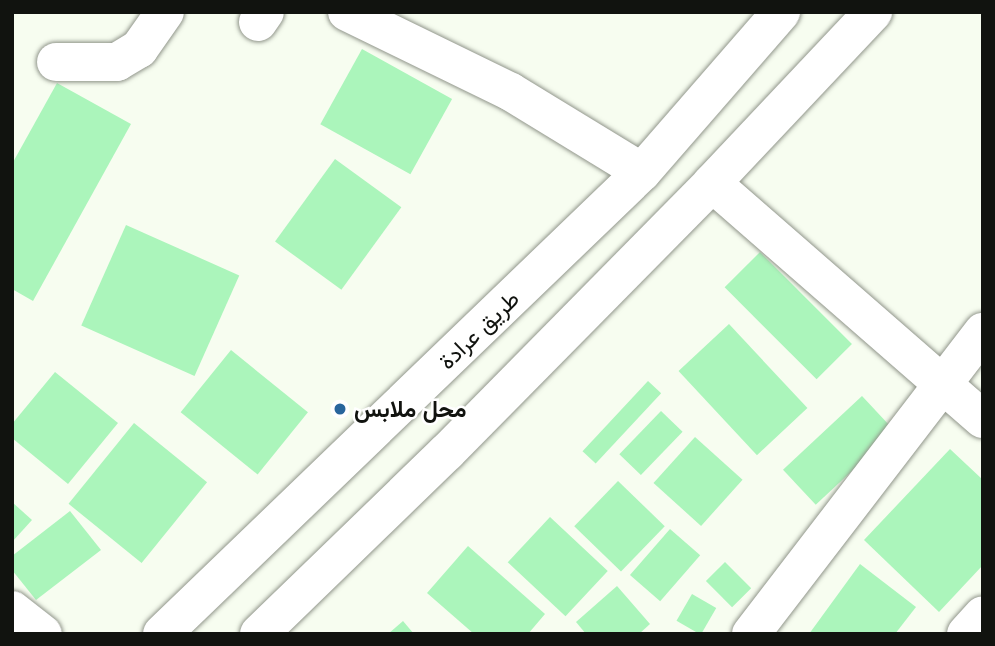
<!DOCTYPE html>
<meta charset="utf-8">
<style>
body{margin:0}
#map{position:relative;width:995px;height:646px;overflow:hidden;background:#f7fdf0;font-family:Quicksand,Vazirmatn,sans-serif}
div>[style]{position:absolute}
.building>*{inset:0;background:#abf5bb;transform-origin:0 0}
.roads{filter:drop-shadow(0 0 2px #91968b) drop-shadow(0 0 2px #91968b)}
.minor>*{height:38px;margin:-19px;padding:0 19px;transform-origin:19px;border-radius:19px;background:#fff}
.major>*{height:38px;margin:-19px;padding:0 19px;transform-origin:19px;border-radius:19px;background:#fff}
.dots>*{width:19px;height:19px;translate:-50% -50%;box-sizing:border-box;border:4px solid #fff;border-radius:50%}
span{translate:-50% -50%;white-space:nowrap;text-align:center;line-height:1.15;-webkit-text-stroke:5px #fff;paint-order:stroke}
.street-label{font-size:23px;color:#11130f}
.poi-label{font-size:23px;color:#11130f;font-weight:700}
.left{translate:0 -50%;text-align:left}
.frame{position:absolute;inset:0;border:14px solid #11130f;pointer-events:none}
</style>
<div id="map">
<div class="building">
<i style="left:362px;top:49px;width:103px;height:86px;rotate:29deg"></i>
<i style="clip-path:polygon(57px 83px,131px 124px,33px 301px,12px 289px,12px 164px)"></i>
<i style="left:335px;top:159px;width:82px;height:102px;rotate:36deg"></i>
<i style="left:126px;top:225px;width:124px;height:110px;rotate:24deg"></i>
<i style="left:760px;top:252px;width:130px;height:50px;rotate:45deg"></i>
<i style="left:729px;top:324px;width:115px;height:69px;rotate:47deg"></i>
<i style="left:231px;top:350px;width:99px;height:80px;rotate:39deg"></i>
<i style="clip-path:polygon(55px 372px,118px 423px,68px 484px,12px 438px,12px 424px)"></i>
<i style="left:648px;top:381px;width:18px;height:96px;rotate:43deg"></i>
<i style="left:862px;top:396px;width:48px;height:108px;rotate:47deg"></i>
<i style="left:661px;top:411px;width:30px;height:60px;rotate:44deg"></i>
<i style="left:134px;top:423px;width:94px;height:104px;rotate:39deg"></i>
<i style="left:695px;top:437px;width:64px;height:62px;rotate:42deg"></i>
<i style="clip-path:polygon(950px 449px,983px 480px,983px 565px,939px 612px,864px 540px)"></i>
<i style="left:618px;top:481px;width:65px;height:63px;rotate:44deg"></i>
<i style="clip-path:polygon(12px 502px,32px 520px,12px 542px)"></i>
<i style="clip-path:polygon(70px 511px,101px 550px,36px 600px,12px 570px,12px 556px)"></i>
<i style="left:550px;top:517px;width:79px;height:62px;rotate:43deg"></i>
<i style="left:670px;top:529px;width:40px;height:61px;rotate:41deg"></i>
<i style="clip-path:polygon(468px 546px,545px 614px,528px 634px,474px 634px,427px 593px)"></i>
<i style="left:725px;top:562px;width:37px;height:27px;rotate:45deg"></i>
<i style="clip-path:polygon(860px 564px,916px 607px,895px 634px,809px 634px)"></i>
<i style="clip-path:polygon(617px 586px,650px 624px,639px 634px,586px 634px,576px 622px)"></i>
<i style="left:692px;top:594px;width:28px;height:31px;rotate:30deg"></i>
<i style="clip-path:polygon(403px 621px,414px 634px,388px 634px)"></i>
</div>
<div class="roads">
<div class="minor">
<i style="left:347px;top:12px;width:182px;rotate:26deg"></i>
<i style="left:511px;top:92px;width:153px;rotate:31.4deg"></i>
<i style="left:258px;top:22px;width:12px;rotate:-55deg"></i>
<i style="left:56px;top:62px;width:61px"></i>
<i style="left:117px;top:62px;width:26px;rotate:-31deg"></i>
<i style="left:139px;top:49px;width:45px;rotate:-54.9deg"></i>
<i style="left:712px;top:183px;width:359px;rotate:41.1deg"></i>
<i style="left:12px;top:610px;width:39px;rotate:38deg"></i>
<i style="left:751px;top:634px;width:381px;rotate:-52.5deg"></i>
<i style="left:966px;top:634px;width:25px;rotate:-48deg"></i>
</div>
<div class="major">
<i style="left:162px;top:634px;width:666px;rotate:-43.91deg"></i>
<i style="left:642px;top:172px;width:212px;rotate:-49deg"></i>
<i style="left:259px;top:634px;width:262px;rotate:-44.1deg"></i>
<i style="left:447px;top:452px;width:378px;rotate:-45.4deg"></i>
<i style="left:712px;top:183px;width:235px;rotate:-46.7deg"></i>
</div>
</div>
<div class="dots">
<i style="left:340px;top:409px;background:#28659c"></i>
</div>
<div class="street-label">
<span style="left:479px;top:330px;rotate:-44deg">طريق عرادة</span>
</div>
<div class="poi-label">
<span class="left" style="left:354px;top:409px">محل ملابس</span>
</div>
<div class="frame"></div>
</div>
